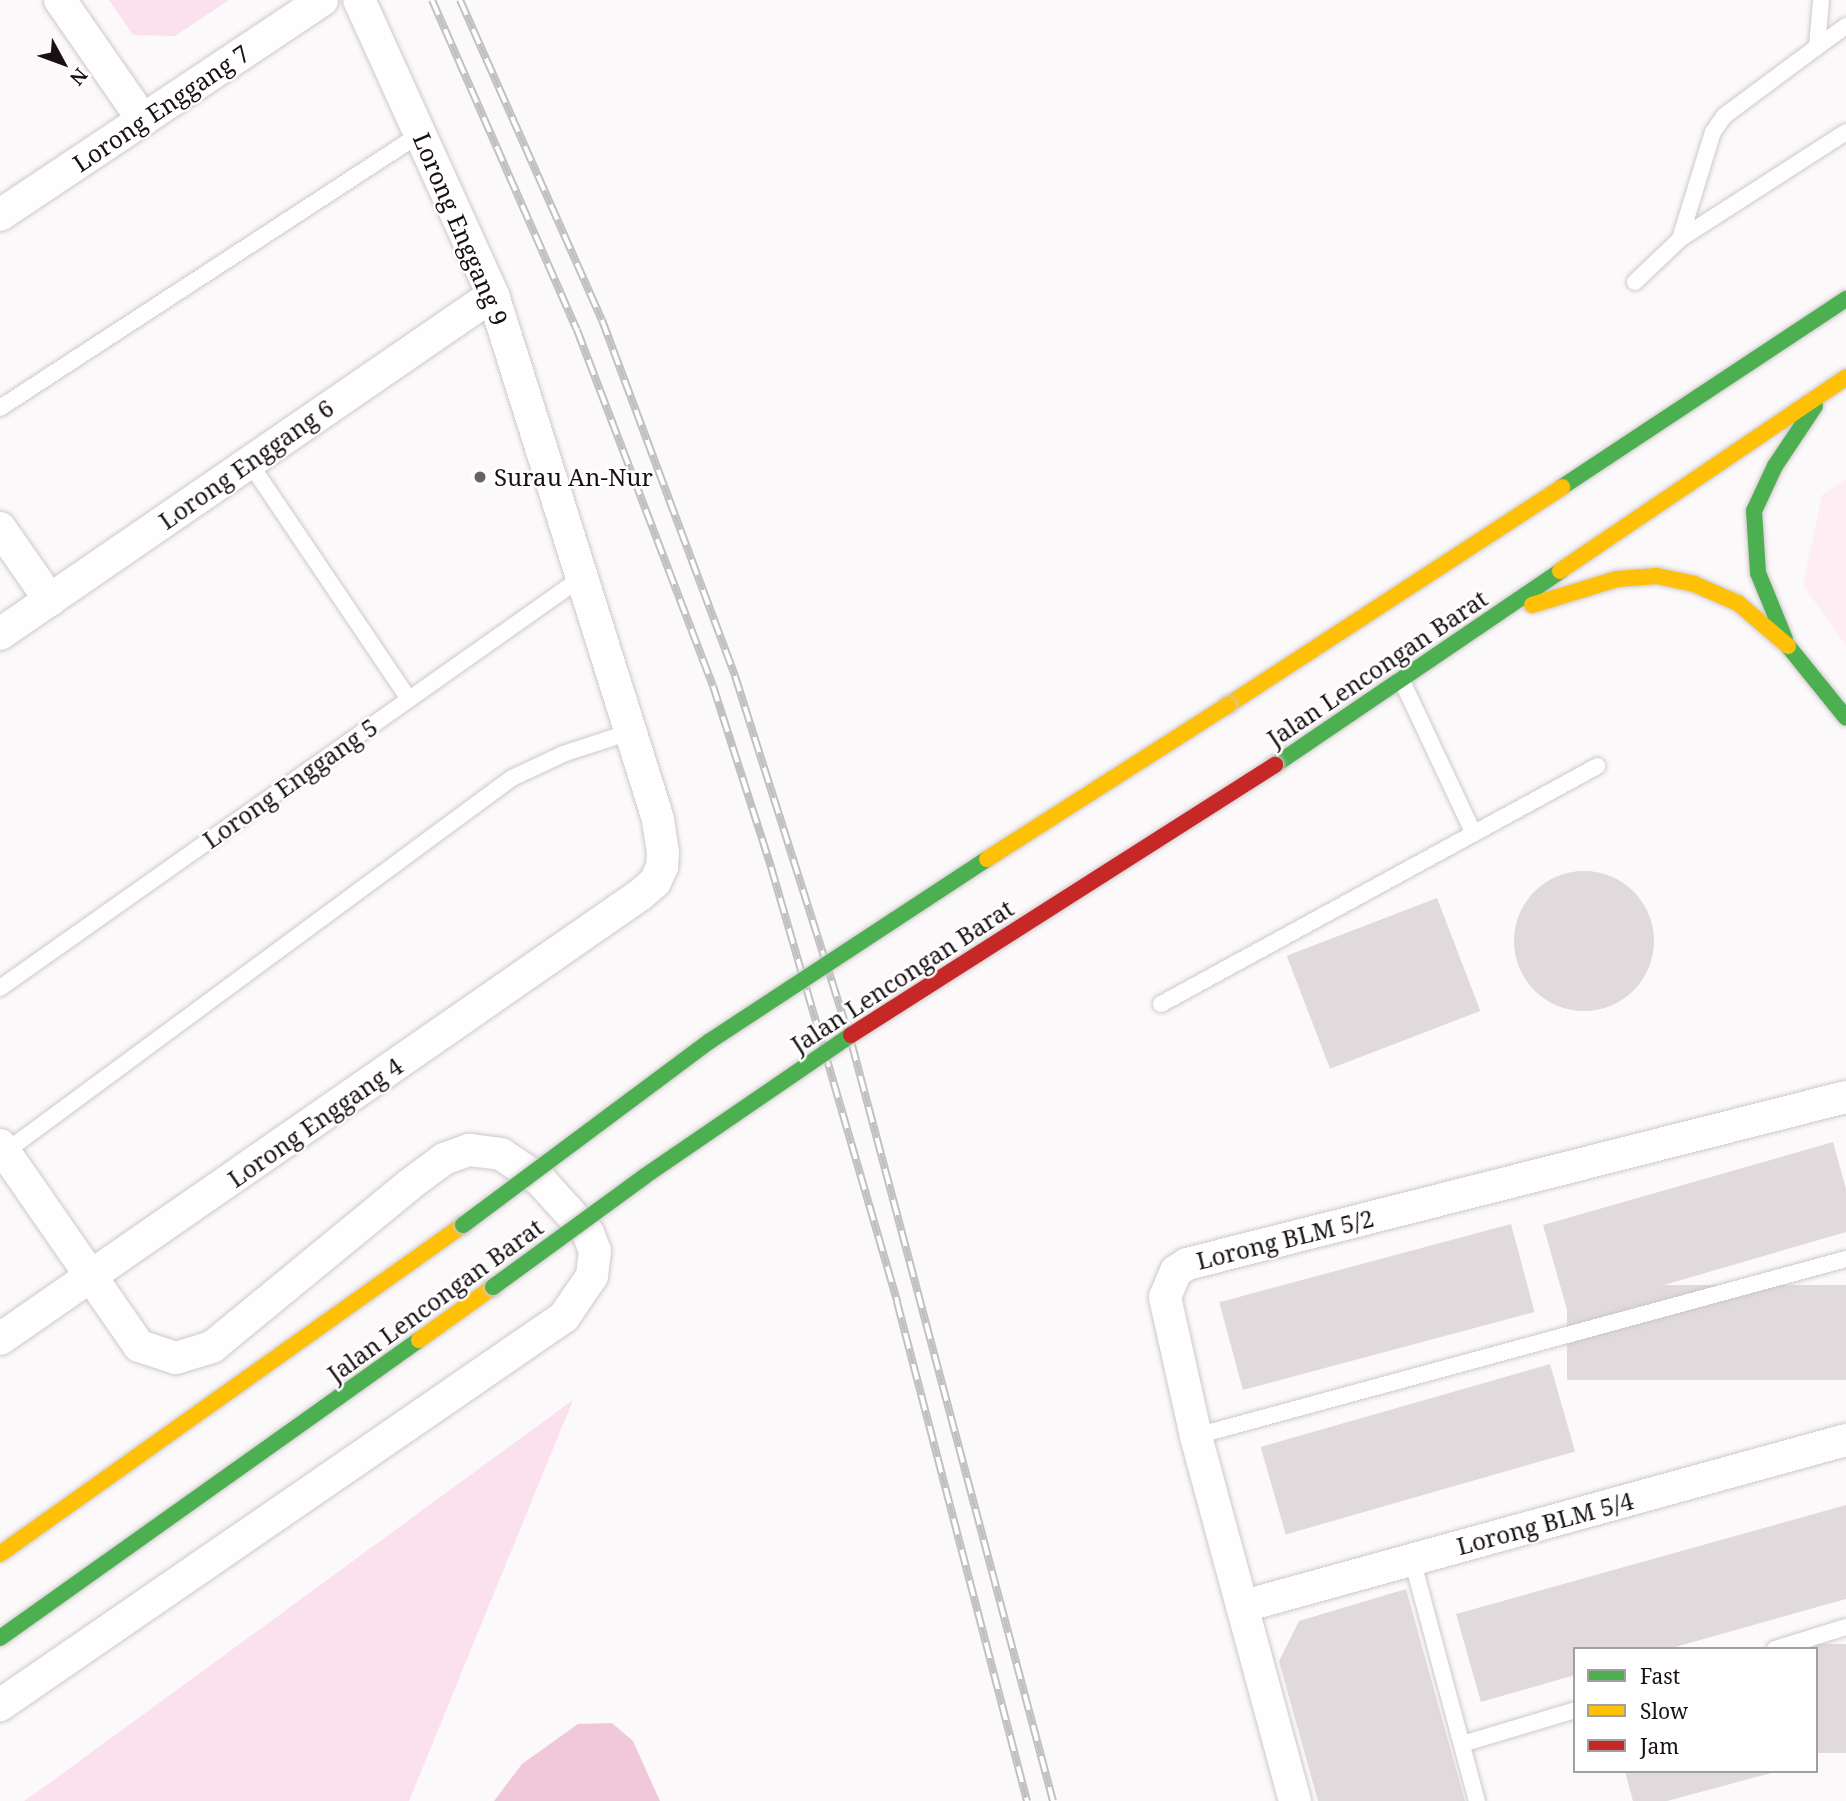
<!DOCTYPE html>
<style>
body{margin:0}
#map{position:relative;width:1846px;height:1801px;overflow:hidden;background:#fcf9fa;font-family:"Noto Serif",serif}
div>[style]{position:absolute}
.built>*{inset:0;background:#feeef4}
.green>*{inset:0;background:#fae1ed}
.water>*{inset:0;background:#f1c7da}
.building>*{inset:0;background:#e0dadc;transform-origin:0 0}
.round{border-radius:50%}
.roads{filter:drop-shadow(0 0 2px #cec8cb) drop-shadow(0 0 2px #cec8cb)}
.lane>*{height:16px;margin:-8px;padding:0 8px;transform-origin:8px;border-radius:8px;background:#fffefe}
.street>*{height:32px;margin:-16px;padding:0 16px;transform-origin:16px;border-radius:16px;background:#fffefe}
.fast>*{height:16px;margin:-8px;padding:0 8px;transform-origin:8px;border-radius:8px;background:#4caf50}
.slow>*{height:16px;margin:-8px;padding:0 8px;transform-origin:8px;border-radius:8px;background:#ffc107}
.rail>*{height:8px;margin-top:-4px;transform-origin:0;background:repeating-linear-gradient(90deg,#fff 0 16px,#c2c1c1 0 32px);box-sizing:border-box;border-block:2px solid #c2c1c1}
.bridges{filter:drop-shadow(0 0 2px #cec8cb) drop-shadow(0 0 2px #cec8cb)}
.fast-bridge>*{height:16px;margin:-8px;padding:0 8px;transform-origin:8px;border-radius:8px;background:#4caf50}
.slow-bridge>*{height:16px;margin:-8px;padding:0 8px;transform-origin:8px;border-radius:8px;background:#ffc107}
.jam-bridge>*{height:16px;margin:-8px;padding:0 8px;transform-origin:8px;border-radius:8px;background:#c62828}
.dots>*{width:19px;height:19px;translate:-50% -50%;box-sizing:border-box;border:4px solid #fff;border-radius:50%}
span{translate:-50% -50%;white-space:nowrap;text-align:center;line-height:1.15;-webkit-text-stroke:5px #fff;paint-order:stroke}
.street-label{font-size:24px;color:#191014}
.poi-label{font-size:24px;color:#191014}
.left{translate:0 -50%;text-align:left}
.legend{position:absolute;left:1573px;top:1647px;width:245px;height:126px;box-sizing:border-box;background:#fff;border:2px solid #a39fa1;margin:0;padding:9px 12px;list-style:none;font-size:21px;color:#191014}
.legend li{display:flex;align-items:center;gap:14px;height:35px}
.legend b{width:35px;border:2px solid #a39fa1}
.north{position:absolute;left:28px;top:28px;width:70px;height:70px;-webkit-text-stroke:5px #fff;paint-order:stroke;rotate:131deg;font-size:19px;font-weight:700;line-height:28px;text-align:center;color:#191014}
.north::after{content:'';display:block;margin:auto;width:24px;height:32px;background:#191014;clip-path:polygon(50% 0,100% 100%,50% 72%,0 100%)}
</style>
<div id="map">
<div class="built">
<i style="clip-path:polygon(1846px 479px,1846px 646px,1803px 585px,1822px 495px)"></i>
</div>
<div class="green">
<i style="clip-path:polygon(109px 0,229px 0,175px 36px,133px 35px)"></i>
<i style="clip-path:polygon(573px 1400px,409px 1801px,24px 1801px,40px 1790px)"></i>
</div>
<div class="water">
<i style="clip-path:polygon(612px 1723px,633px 1741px,660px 1801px,494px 1801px,522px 1764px,578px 1724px)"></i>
</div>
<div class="building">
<i class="round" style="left:1514px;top:871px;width:140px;height:140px"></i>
<i style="left:1437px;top:898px;width:121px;height:161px;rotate:69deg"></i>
<i style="clip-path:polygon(1833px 1142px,1846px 1189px,1846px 1232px,1568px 1313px,1543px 1225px)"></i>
<i style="left:1511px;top:1224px;width:91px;height:302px;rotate:75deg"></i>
<i style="left:1846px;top:1285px;width:95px;height:279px;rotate:90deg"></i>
<i style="left:1550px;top:1364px;width:91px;height:301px;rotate:74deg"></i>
<i style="clip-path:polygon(1846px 1505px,1846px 1599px,1668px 1649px,1575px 1649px,1575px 1675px,1481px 1702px,1456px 1614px)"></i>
<i style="clip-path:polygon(1406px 1589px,1465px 1801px,1318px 1801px,1279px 1661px,1299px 1621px)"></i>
<i style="left:1846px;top:1644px;width:109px;height:31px;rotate:90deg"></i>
<i style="clip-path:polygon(1625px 1771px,1775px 1771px,1775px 1772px,1667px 1801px,1633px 1801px)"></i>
</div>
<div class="roads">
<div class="lane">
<i style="left:1817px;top:47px;width:36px;rotate:-36deg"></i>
<i style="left:1680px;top:239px;width:197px;rotate:-32.8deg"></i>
<i style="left:1635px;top:282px;width:62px;rotate:-43.7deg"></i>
<i style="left:1680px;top:239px;width:112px;rotate:-72.9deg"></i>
<i style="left:1713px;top:132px;width:19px;rotate:-55deg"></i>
<i style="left:1724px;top:116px;width:116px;rotate:-36.6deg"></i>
<i style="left:1817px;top:47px;width:47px;rotate:-85.1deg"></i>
<i style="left:0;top:408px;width:501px;rotate:-33.12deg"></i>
<i style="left:249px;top:462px;width:286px;rotate:56deg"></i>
<i style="left:1401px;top:679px;width:171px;rotate:64.8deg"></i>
<i style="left:0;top:988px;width:711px;rotate:-35.21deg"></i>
<i style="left:1161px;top:1004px;width:497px;rotate:-28.6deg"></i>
<i style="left:5px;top:1152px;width:630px;rotate:-36.42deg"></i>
<i style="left:512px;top:778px;width:56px;rotate:-25.2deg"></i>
<i style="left:563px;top:754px;width:71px;rotate:-18.2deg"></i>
<i style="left:1196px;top:1436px;width:674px;rotate:-15.23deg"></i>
<i style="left:1412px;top:1559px;width:251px;rotate:75deg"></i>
<i style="left:1775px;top:1649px;width:74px;rotate:-17.2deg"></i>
<i style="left:1462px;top:1744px;width:118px;rotate:-16.7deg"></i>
</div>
<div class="street">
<i style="left:60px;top:0;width:146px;rotate:55.3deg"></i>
<i style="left:0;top:215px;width:387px;rotate:-33.7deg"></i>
<i style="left:0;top:528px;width:88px;rotate:55.2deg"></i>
<i style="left:0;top:634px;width:598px;rotate:-34.51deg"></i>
<i style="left:0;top:1145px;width:244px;rotate:55.3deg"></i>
<i style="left:139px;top:1346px;width:39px;rotate:18deg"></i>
<i style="left:176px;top:1358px;width:38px;rotate:-17deg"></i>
<i style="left:212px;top:1347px;width:255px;rotate:-39.4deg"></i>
<i style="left:409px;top:1185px;width:44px;rotate:-36.6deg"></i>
<i style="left:444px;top:1159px;width:27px;rotate:-20deg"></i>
<i style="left:469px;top:1150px;width:32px;rotate:7deg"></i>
<i style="left:501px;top:1154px;width:48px;rotate:34deg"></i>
<i style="left:541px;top:1181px;width:70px;rotate:47.9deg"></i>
<i style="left:588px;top:1233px;width:19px;rotate:69deg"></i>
<i style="left:595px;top:1251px;width:25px;rotate:97deg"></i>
<i style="left:592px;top:1276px;width:50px;rotate:124.3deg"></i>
<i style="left:564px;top:1317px;width:685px;rotate:145.47deg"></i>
<i style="left:0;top:1339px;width:779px;rotate:-34.75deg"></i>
<i style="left:640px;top:895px;width:20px;rotate:-41deg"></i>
<i style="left:655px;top:882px;width:17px;rotate:-65deg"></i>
<i style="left:662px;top:867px;width:15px;rotate:-86deg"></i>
<i style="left:663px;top:852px;width:33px;rotate:-99deg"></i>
<i style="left:658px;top:819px;width:549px;rotate:-107.48deg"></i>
<i style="left:493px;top:295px;width:324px;rotate:-114.4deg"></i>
<i style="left:1244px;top:1606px;width:624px;rotate:-15.42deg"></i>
<i style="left:1295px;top:1801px;width:378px;rotate:-105.2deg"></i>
<i style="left:1196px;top:1436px;width:142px;rotate:-102.6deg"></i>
<i style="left:1165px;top:1297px;width:28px;rotate:-67deg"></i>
<i style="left:1176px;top:1271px;width:13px;rotate:-32deg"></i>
<i style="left:1187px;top:1264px;width:680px;rotate:-14.22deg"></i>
</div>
<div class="fast">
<i style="left:1562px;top:487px;width:341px;rotate:-33.5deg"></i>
<i style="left:1785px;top:639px;width:71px;rotate:-112.2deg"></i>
<i style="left:1758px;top:573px;width:62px;rotate:-93.7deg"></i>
<i style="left:1754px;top:511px;width:50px;rotate:-65deg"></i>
<i style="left:1775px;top:466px;width:72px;rotate:-56.3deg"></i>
<i style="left:1788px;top:646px;width:92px;rotate:51.1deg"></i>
<i style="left:1275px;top:765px;width:345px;rotate:-34.2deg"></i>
<i style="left:0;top:1638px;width:514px;rotate:-35.42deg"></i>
</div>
<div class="slow">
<i style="left:1560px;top:571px;width:346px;rotate:-34.1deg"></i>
<i style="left:1532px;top:605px;width:89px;rotate:-17deg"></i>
<i style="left:1617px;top:579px;width:40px;rotate:-4.3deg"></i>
<i style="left:1657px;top:576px;width:38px;rotate:12deg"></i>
<i style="left:1694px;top:584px;width:48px;rotate:23.4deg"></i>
<i style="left:1738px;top:603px;width:66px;rotate:40.7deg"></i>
<i style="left:1228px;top:705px;width:399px;rotate:-33.1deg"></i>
<i style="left:419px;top:1340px;width:91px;rotate:-35.6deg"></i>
<i style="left:0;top:1554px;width:568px;rotate:-35.4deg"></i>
</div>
</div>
<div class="rail">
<i style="left:432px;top:0;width:360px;rotate:66.3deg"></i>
<i style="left:577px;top:330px;width:381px;rotate:69.1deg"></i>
<i style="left:713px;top:686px;width:190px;rotate:72.2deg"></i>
<i style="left:771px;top:867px;width:453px;rotate:73.8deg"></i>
<i style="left:897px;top:1302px;width:516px;rotate:75.4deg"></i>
<i style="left:460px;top:0;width:350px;rotate:66.1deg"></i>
<i style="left:602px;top:320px;width:380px;rotate:69.5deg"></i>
<i style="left:735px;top:676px;width:387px;rotate:72.4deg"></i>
<i style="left:852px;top:1045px;width:782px;rotate:75.11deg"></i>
</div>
<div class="bridges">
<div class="fast-bridge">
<i style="left:463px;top:1225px;width:308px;rotate:-36.7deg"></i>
<i style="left:710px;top:1041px;width:331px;rotate:-33.3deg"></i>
<i style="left:493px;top:1287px;width:188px;rotate:-36.1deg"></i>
<i style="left:645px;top:1176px;width:250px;rotate:-34.4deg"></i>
</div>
<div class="slow-bridge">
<i style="left:987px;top:859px;width:286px;rotate:-32.6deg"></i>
</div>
<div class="jam-bridge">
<i style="left:851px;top:1035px;width:503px;rotate:-32.49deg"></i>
</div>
</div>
<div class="dots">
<i style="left:480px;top:477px;background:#686264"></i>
</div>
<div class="street-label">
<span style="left:161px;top:108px;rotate:-34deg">Lorong Enggang 7</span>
<span style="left:461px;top:229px;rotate:67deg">Lorong Enggang 9</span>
<span style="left:246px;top:464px;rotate:-35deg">Lorong Enggang 6</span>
<span style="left:1377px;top:668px;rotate:-34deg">Jalan Lencongan Barat</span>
<span style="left:290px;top:783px;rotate:-35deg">Lorong Enggang 5</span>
<span style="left:902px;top:976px;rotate:-33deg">Jalan Lencongan Barat</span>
<span style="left:315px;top:1122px;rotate:-35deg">Lorong Enggang 4</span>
<span style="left:1285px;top:1239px;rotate:-14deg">Lorong BLM 5/2</span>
<span style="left:435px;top:1300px;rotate:-36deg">Jalan Lencongan Barat</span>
<span style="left:1545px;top:1523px;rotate:-15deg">Lorong BLM 5/4</span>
</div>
<div class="poi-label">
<span class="left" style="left:494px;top:477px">Surau An-Nur</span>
</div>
<ul class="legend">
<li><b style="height:9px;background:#4caf50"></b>Fast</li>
<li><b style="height:9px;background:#ffc107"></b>Slow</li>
<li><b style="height:9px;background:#c62828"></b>Jam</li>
</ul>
<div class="north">N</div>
</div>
